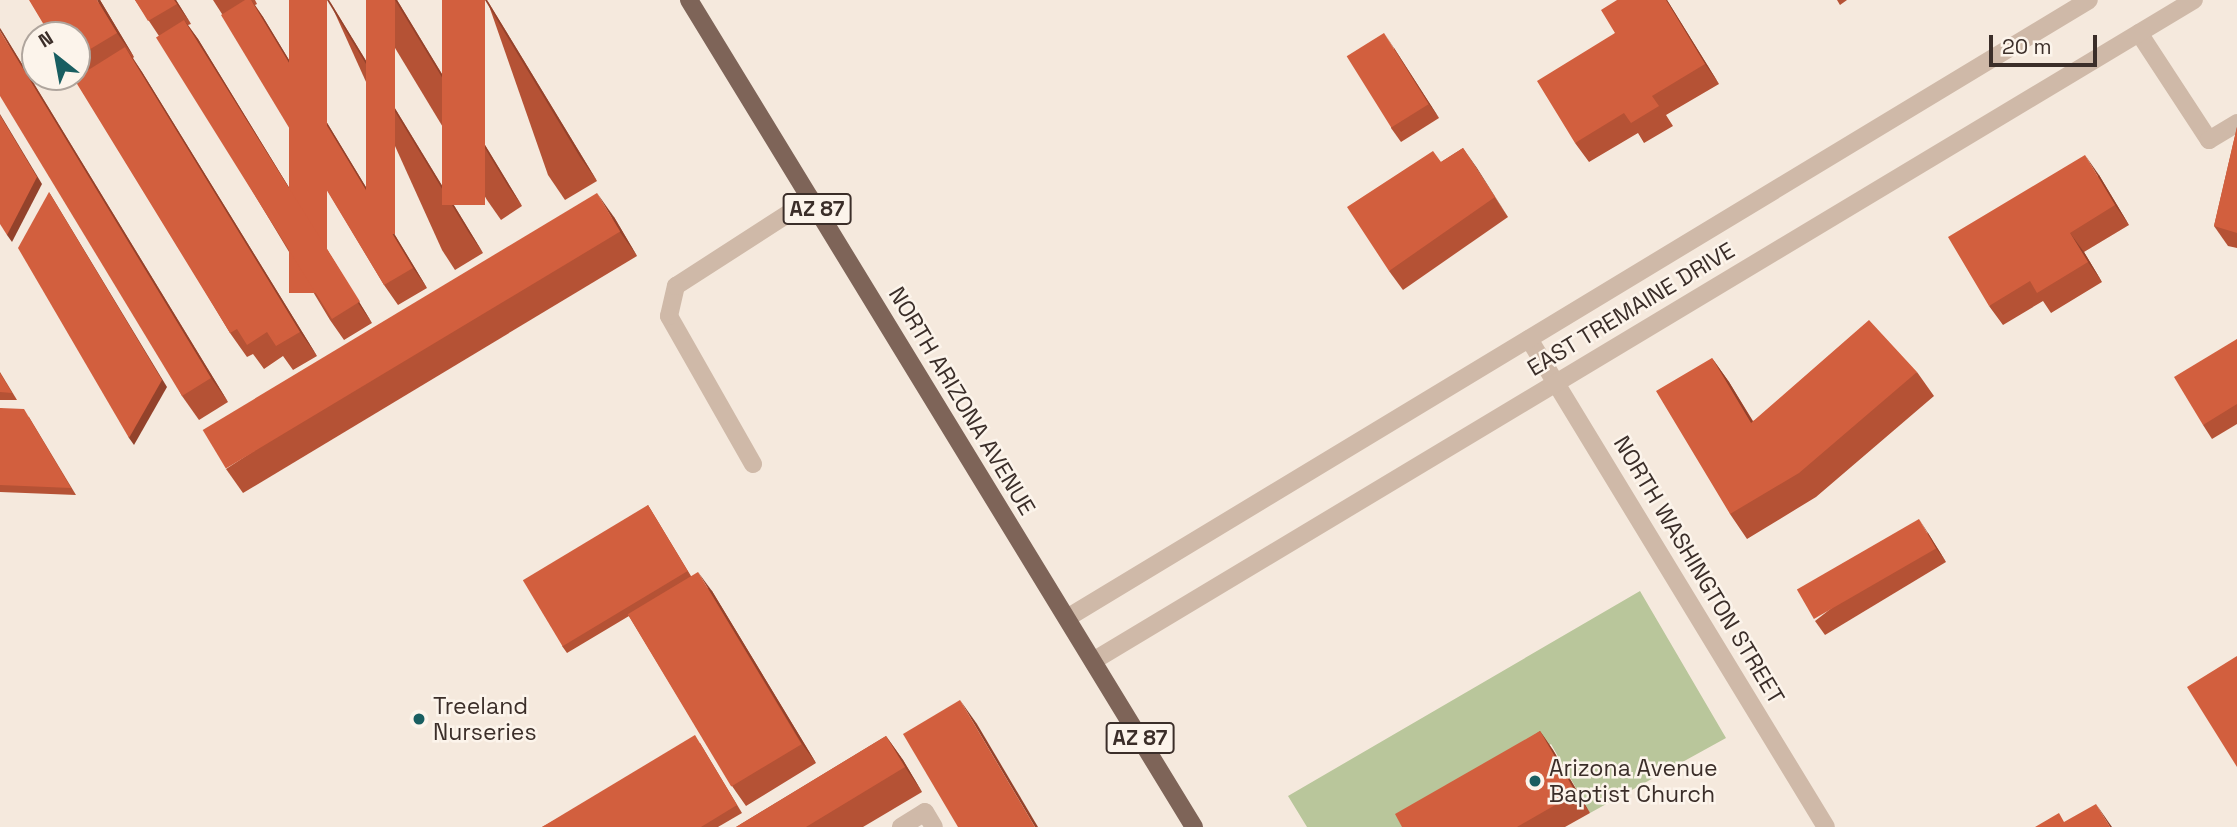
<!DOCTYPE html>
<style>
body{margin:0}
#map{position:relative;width:2237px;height:827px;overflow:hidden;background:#f5e9dd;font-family:"Space Grotesk",sans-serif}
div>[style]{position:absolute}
.green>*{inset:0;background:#b9c69b}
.service>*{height:18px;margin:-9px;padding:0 9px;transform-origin:9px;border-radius:9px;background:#cfb9a8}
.minor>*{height:18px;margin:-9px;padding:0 9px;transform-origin:9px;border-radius:9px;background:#cfb9a8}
.primary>*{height:18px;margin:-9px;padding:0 9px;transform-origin:9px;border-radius:9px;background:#7e6458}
.wall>*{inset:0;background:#b55235}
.shaded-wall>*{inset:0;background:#93422b}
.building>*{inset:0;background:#d25f3e;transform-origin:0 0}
.dots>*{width:19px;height:19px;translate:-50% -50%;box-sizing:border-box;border:4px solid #fcf4eb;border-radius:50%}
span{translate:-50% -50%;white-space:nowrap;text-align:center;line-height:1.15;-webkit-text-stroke:5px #fcf4eb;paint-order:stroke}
.shield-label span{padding:2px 5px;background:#fcf4eb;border:2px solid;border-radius:5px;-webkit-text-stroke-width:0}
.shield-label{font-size:21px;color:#3b2e29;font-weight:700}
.street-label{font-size:23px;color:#3b2e29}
.poi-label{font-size:23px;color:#3b2e29}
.left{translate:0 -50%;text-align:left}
.north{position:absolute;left:21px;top:21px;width:70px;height:70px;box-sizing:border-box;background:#fcf4eb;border:2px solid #afa59d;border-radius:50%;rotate:329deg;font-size:19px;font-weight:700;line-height:28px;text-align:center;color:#3b2e29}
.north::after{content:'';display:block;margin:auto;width:24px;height:32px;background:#195e61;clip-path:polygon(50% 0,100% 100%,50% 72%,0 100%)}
.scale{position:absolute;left:1989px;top:35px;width:108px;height:32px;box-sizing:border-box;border:4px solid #3b2e29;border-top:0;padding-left:9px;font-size:21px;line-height:24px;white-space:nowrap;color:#3b2e29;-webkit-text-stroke:5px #fcf4eb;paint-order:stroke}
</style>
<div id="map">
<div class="green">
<i style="clip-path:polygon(1640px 591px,1726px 738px,1590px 813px,1551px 744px,1410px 827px,1307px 827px,1288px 796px)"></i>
</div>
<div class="service">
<i style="left:2139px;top:33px;width:128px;rotate:56.8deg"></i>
<i style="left:2209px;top:140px;width:33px;rotate:-31deg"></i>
<i style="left:753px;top:464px;width:170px;rotate:-119.6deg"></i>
<i style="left:669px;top:316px;width:31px;rotate:-77deg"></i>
<i style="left:676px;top:286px;width:161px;rotate:-32.8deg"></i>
<i style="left:901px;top:827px;width:28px;rotate:-32deg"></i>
<i style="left:925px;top:812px;width:17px;rotate:59deg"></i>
</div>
<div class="minor">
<i style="left:1529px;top:339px;width:571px;rotate:58.68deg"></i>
<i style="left:1067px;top:618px;width:1194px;rotate:-31.16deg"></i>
<i style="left:1093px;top:661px;width:1284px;rotate:-30.98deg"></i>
</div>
<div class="primary">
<i style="left:689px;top:0;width:969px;rotate:58.59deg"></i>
</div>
<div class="wall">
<i style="clip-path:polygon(100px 0,134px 57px,133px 58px,142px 72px,317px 356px,293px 370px,283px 356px,264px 369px,253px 354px,247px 357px,230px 333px,77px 77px,77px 35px)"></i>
<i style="clip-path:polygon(135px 0,176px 0,191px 24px,188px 25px,198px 39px,372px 323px,344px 340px,330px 320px,159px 36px)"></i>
<i style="clip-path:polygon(213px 0,255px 0,257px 4px,255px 5px,263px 17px,427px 288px,398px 305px,384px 285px,222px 14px)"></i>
<i style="clip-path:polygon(329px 0,483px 253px,455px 270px,442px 250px)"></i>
<i style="clip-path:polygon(366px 0,397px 0,522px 206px,501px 220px,487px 200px)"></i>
<i style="clip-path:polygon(487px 0,597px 181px,565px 200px,548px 175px)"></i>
<i style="clip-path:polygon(1617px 0,1667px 0,1719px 84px,1666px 115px,1673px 126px,1644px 143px,1638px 133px,1589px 162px,1575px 143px,1615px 33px)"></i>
<i style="clip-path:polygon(1837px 0,1847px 0,1840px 5px)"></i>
<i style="clip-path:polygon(0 28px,228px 402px,199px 420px,182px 396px)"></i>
<i style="clip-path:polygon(1394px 48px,1439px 118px,1401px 142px,1391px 128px)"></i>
<i style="clip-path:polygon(2237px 127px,2237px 248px,2228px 246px,2214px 226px)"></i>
<i style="clip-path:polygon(1463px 148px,1508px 217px,1403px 290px,1389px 271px,1441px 162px)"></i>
<i style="clip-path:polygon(2099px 175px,2129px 225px,2084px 252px,2102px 282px,2051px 313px,2043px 301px,2003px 325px,1989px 306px)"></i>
<i style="clip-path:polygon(614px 217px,637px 256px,243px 493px,226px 469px)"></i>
<i style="clip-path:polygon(2237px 339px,2237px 424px,2212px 439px,2203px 425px)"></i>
<i style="clip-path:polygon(1712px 358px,1729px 382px,1753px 421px,1917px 372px,1934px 396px,1816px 497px,1747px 539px,1730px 514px)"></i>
<i style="clip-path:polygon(0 372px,17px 400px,0 400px)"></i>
<i style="clip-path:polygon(0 408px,29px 417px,76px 495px,0 492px)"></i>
<i style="clip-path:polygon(648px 505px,691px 576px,712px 591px,816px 763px,746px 806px,732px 786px,629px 616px,567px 653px,562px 646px)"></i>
<i style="clip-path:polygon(1928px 533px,1946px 562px,1825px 635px,1815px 621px)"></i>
<i style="clip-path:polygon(1540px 731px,1553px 750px,1590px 813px,1565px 827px,1402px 827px)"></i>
<i style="clip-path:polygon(886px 736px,903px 760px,922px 792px,863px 827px,736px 827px)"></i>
<i style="clip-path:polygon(700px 743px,742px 813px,718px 827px,542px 827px)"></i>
</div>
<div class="shaded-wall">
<i style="clip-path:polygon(97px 0,100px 0,134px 57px,117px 33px)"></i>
<i style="clip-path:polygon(174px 0,176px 0,191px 24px)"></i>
<i style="clip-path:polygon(251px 0,263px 17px,427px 288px,413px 268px)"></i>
<i style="clip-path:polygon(327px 0,329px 0,483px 253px,469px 233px)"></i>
<i style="clip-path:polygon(395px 0,397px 0,522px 206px,508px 186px)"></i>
<i style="clip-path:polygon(485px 0,487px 0,597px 181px,580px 157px)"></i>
<i style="clip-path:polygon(1666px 0,1667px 0,1719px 84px,1705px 64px)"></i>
<i style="clip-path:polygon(184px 20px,198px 39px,372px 323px,358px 303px)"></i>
<i style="clip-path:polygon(0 28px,228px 402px,211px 378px,0 31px)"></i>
<i style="clip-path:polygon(1384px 33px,1394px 48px,1439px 118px,1429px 104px)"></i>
<i style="clip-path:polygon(125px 47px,142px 72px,317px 356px,300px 332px)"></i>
<i style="clip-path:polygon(0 114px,42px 184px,12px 242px,7px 235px)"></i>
<i style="clip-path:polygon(1463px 148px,1477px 168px,1508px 217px,1495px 197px)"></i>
<i style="clip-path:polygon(2085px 155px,2099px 175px,2129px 225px,2115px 205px)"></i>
<i style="clip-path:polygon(49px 192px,167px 387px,134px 445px,129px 438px)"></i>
<i style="clip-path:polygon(597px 193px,614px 217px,637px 256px,620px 232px)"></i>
<i style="clip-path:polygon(2070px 233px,2084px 252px,2102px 282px,2088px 262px)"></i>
<i style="clip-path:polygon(1712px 358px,1729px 382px,1768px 447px,1751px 423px)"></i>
<i style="clip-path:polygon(1919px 519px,1928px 533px,1946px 562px,1936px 548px)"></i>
<i style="clip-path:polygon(698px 572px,712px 591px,816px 763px,802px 744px)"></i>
<i style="clip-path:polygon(960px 700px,977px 724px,1038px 827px,1035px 827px)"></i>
<i style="clip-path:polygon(1540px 731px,1553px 750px,1590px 813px,1576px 793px)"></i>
<i style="clip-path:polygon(886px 736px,903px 760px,922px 792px,905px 767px)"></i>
<i style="clip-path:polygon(2096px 804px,2112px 827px,2110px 827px)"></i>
</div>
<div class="building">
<i style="clip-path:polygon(29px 0,97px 0,117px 33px,77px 57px,77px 35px,50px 35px)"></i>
<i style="clip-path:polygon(135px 0,174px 0,177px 4px,148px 21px)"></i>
<i style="clip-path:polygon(245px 0,251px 0,413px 268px,384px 285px,221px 15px)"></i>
<i style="left:289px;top:0;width:38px;height:293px"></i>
<i style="left:366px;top:0;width:29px;height:234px"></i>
<i style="left:442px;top:0;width:43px;height:205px"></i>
<i style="clip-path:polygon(1617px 0,1666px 0,1705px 64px,1652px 96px,1659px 106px,1631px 123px,1624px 113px,1575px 143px,1537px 81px,1615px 33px,1601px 10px)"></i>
<i style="left:184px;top:20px;width:332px;height:33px;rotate:58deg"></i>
<i style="clip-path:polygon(0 31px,211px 378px,182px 396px,0 96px)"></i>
<i style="left:1384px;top:33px;width:84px;height:44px;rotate:58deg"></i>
<i style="clip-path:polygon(125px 47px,300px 332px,276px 346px,267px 332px,247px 345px,237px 329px,230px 333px,74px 79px)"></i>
<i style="clip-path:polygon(0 115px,37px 177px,7px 235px,0 224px)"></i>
<i style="clip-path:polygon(2237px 127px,2237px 233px,2214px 226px)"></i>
<i style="clip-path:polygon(1463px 148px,1495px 197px,1389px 271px,1347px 207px,1433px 151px,1441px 162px)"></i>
<i style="clip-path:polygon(2085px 155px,2115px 205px,2070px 233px,2088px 262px,2037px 293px,2030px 281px,1989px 306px,1948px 237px)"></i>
<i style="clip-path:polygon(49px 192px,162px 380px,129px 438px,18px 248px)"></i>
<i style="left:597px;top:193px;width:45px;height:460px;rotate:59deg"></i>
<i style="clip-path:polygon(1869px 320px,1917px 372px,1799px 473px,1730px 514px,1656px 391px,1712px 358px,1751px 423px)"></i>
<i style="clip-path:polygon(2237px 339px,2237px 404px,2203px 425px,2174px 377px)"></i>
<i style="clip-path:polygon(0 373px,12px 393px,0 392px)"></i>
<i style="clip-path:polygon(0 408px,24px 409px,71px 488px,0 485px)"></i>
<i style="left:648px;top:505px;width:77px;height:146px;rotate:59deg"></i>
<i style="left:1919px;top:519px;width:34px;height:141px;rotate:60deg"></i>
<i style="left:698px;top:572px;width:201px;height:82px;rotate:59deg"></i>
<i style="clip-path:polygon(2237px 656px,2237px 767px,2187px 687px)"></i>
<i style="clip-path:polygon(960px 700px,1035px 827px,958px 827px,903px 734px)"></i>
<i style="clip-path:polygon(1540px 731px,1576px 793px,1517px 827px,1402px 827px,1395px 814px)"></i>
<i style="clip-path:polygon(695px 735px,737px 805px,701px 827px,542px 827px)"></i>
<i style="clip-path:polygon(886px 736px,905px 767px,806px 827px,736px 827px)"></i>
<i style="clip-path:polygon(2096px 804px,2110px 827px,2035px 827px,2059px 813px,2064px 822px)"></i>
</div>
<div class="dots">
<i style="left:419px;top:719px;background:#195e61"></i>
<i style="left:1535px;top:781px;background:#195e61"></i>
</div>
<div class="shield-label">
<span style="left:817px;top:209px">AZ 87</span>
<span style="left:1140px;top:738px">AZ 87</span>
</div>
<div class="street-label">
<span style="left:1631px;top:309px;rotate:-31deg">EAST TREMAINE DRIVE</span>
<span style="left:962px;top:401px;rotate:59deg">NORTH ARIZONA AVENUE</span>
<span style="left:1699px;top:570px;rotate:59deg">NORTH WASHINGTON STREET</span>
</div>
<div class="poi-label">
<span class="left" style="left:433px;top:719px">Treeland<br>Nurseries</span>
<span class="left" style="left:1549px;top:781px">Arizona Avenue<br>Baptist Church</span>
</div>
<div class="north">N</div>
<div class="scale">20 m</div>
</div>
